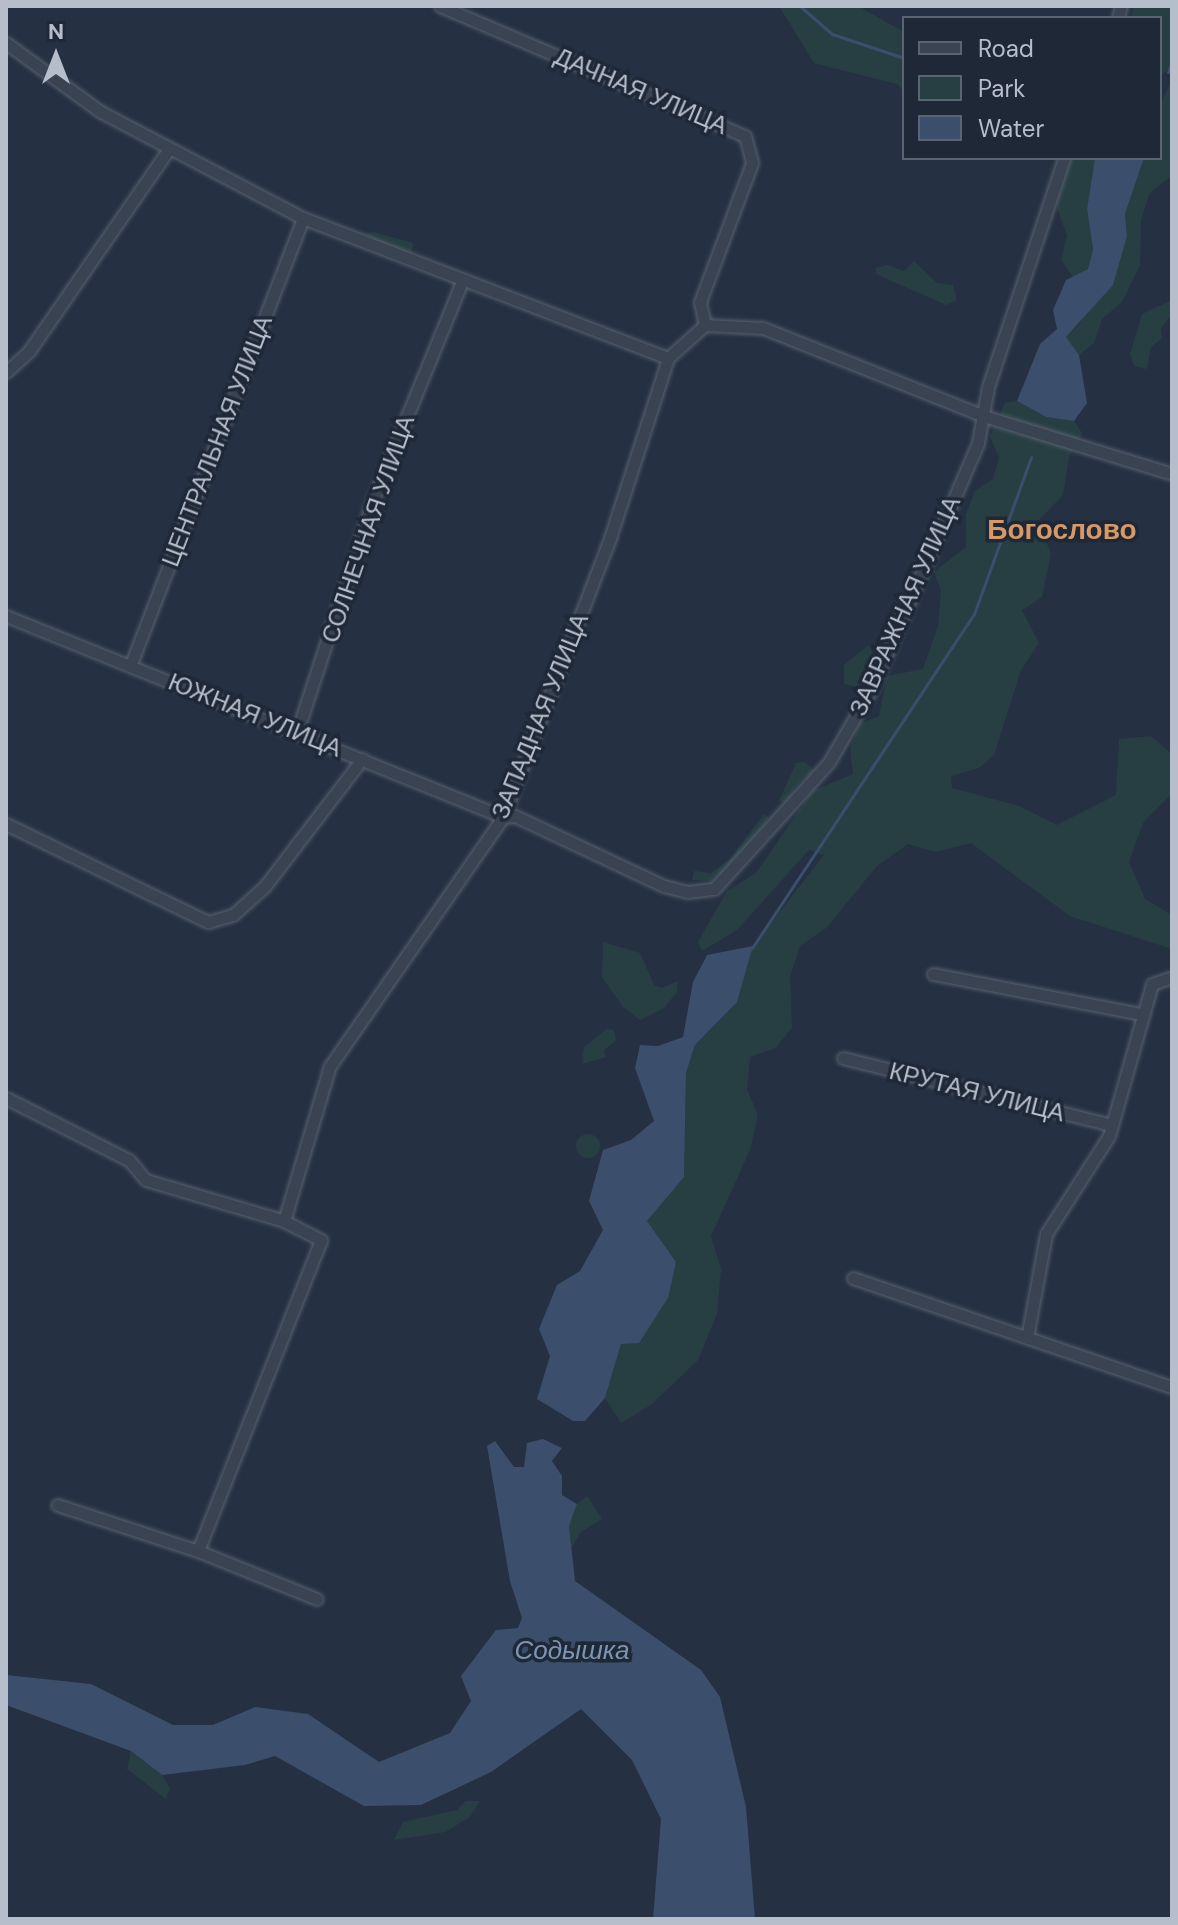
<!DOCTYPE html>
<meta charset="utf-8">
<style>
body{margin:0}
#map{position:relative;width:1178px;height:1925px;overflow:hidden;background:#253142;font-family:"DM Sans",sans-serif}
div>[style]{position:absolute}
.green>*{inset:0;background:#273f43}
.round{border-radius:50%}
.water>*{inset:0;background:#3b4e6b}
.stream>*{height:3px;margin:-1.5px;padding:0 1.5px;transform-origin:1.5px;border-radius:1.5px;background:#3b4e6b}
.roads{filter:drop-shadow(0 0 2px #58616f) drop-shadow(0 0 2px #58616f)}
.minor>*{height:11px;margin:-5.5px;padding:0 5.5px;transform-origin:5.5px;border-radius:5.5px;background:#3a4351}
span{translate:-50% -50%;white-space:nowrap;text-align:center;line-height:1.15;-webkit-text-stroke:7px #1e2837;paint-order:stroke}
.street-label{font-size:24px;color:#b7becb}
.water-label{font-size:26px;color:#7d94b3;font-style:italic}
.quarter-label{font-size:28px;color:#d89965;font-weight:700}
.frame{position:absolute;inset:0;border:8px solid #b7becb;pointer-events:none}
.legend{position:absolute;left:902px;top:16px;width:260px;height:144px;box-sizing:border-box;background:#1e2837;border:2px solid #5b6472;margin:0;padding:10px 14px;list-style:none;font-size:24px;color:#b7becb}
.legend li{display:flex;align-items:center;gap:16px;height:40px}
.legend b{width:40px;border:2px solid #5b6472}
.north{position:absolute;left:16px;top:16px;width:80px;height:80px;-webkit-text-stroke:6px #1e2837;paint-order:stroke;rotate:0deg;font-size:22px;font-weight:700;line-height:32px;text-align:center;color:#b7becb}
.north::after{content:'';display:block;margin:auto;width:28px;height:36px;background:#b7becb;clip-path:polygon(50% 0,100% 100%,50% 72%,0 100%)}
</style>
<div id="map">
<div class="green">
<i style="clip-path:polygon(779px 6px,858px 6px,904px 32px,904px 92px,897px 84px,814px 63px)"></i>
<i style="clip-path:polygon(1133px 6px,1172px 6px,1172px 175px,1149px 194px,1141px 221px,1140px 265px,1122px 302px,1102px 319px,1094px 343px,1079px 355px,1066px 337px,1080px 323px,1127px 236px,1125px 214px,1144px 158px,1160px 158px,1160px 105px,1171px 82px,1169px 69px,1160px 76px,1160px 18px,1131px 18px)"></i>
<i style="clip-path:polygon(1072px 158px,1095px 158px,1087px 209px,1093px 251px,1088px 269px,1073px 277px,1061px 260px,1067px 236px,1056px 205px)"></i>
<i style="clip-path:polygon(374px 232px,413px 243px,411px 258px,364px 234px)"></i>
<i style="clip-path:polygon(914px 261px,937px 283px,953px 285px,957px 300px,946px 305px,876px 274px,876px 268px,887px 265px,904px 271px)"></i>
<i style="clip-path:polygon(1172px 300px,1172px 314px,1161px 328px,1162px 338px,1151px 347px,1147px 369px,1134px 366px,1130px 354px,1142px 314px)"></i>
<i style="clip-path:polygon(1017px 401px,1046px 417px,1074px 421px,1082px 433px,1069px 458px,1063px 495px,1038px 521px,1051px 554px,1042px 597px,1022px 610px,1039px 643px,1021px 670px,994px 755px,979px 768px,951px 776px,952px 788px,1019px 806px,1057px 825px,1116px 795px,1119px 739px,1151px 736px,1172px 754px,1172px 793px,1143px 823px,1129px 862px,1145px 899px,1172px 915px,1172px 949px,1070px 916px,971px 843px,936px 852px,908px 844px,877px 866px,826px 928px,800px 946px,790px 977px,792px 1027px,776px 1048px,750px 1057px,747px 1089px,758px 1115px,750px 1150px,711px 1236px,721px 1269px,717px 1314px,698px 1360px,652px 1404px,621px 1423px,605px 1398px,621px 1343px,676px 1262px,647px 1221px,684px 1177px,686px 1073px,695px 1045px,737px 1002px,753px 946px,824px 855px,809px 850px,737px 930px,702px 951px,698px 942px,727px 891px,756px 873px,812px 791px,853px 774px,850px 750px,859px 724px,879px 716px,887px 676px,923px 669px,938px 626px,941px 590px,934px 572px,966px 547px,966px 514px,975px 491px,993px 479px,999px 458px,990px 436px,1005px 403px)"></i>
<i style="clip-path:polygon(869px 645px,875px 660px,867px 677px,857px 687px,844px 684px,844px 665px)"></i>
<i style="clip-path:polygon(805px 762px,815px 770px,794px 788px,789px 803px,779px 801px,796px 763px)"></i>
<i style="clip-path:polygon(764px 814px,769px 818px,739px 859px,712px 881px,692px 880px,694px 871px,711px 873px,730px 859px)"></i>
<i style="clip-path:polygon(603px 942px,640px 953px,654px 985px,662px 988px,678px 981px,677px 992px,664px 1008px,640px 1020px,623px 1007px,602px 977px)"></i>
<i style="clip-path:polygon(607px 1029px,614px 1030px,616px 1040px,604px 1050px,606px 1057px,582px 1064px,584px 1047px)"></i>
<i class="round" style="left:576px;top:1134px;width:24px;height:24px"></i>
<i style="clip-path:polygon(587px 1496px,602px 1519px,581px 1532px,571px 1548px,569px 1525px,577px 1504px)"></i>
<i style="clip-path:polygon(131px 1751px,162px 1775px,170px 1788px,166px 1799px,127px 1769px)"></i>
<i style="clip-path:polygon(466px 1801px,480px 1801px,470px 1817px,445px 1832px,394px 1840px,403px 1822px,457px 1810px)"></i>
</div>
<div class="water">
<i style="clip-path:polygon(1095px 158px,1144px 158px,1125px 214px,1127px 236px,1113px 285px,1066px 337px,1079px 355px,1087px 403px,1074px 421px,1046px 417px,1017px 401px,1040px 344px,1057px 329px,1053px 310px,1066px 280px,1088px 269px,1093px 250px,1087px 209px)"></i>
<i style="clip-path:polygon(753px 946px,737px 1002px,695px 1045px,686px 1073px,684px 1177px,647px 1221px,676px 1262px,668px 1298px,639px 1343px,621px 1344px,605px 1398px,585px 1421px,573px 1421px,537px 1399px,550px 1356px,539px 1329px,557px 1285px,580px 1271px,603px 1230px,589px 1201px,603px 1150px,631px 1140px,654px 1121px,635px 1068px,640px 1045px,658px 1046px,683px 1037px,693px 982px,707px 955px)"></i>
<i style="clip-path:polygon(543px 1439px,562px 1448px,552px 1461px,562px 1476px,562px 1495px,577px 1504px,569px 1526px,575px 1581px,701px 1670px,720px 1697px,746px 1807px,755px 1919px,653px 1919px,661px 1819px,632px 1760px,581px 1709px,491px 1772px,421px 1805px,364px 1806px,275px 1756px,245px 1765px,162px 1775px,131px 1751px,6px 1705px,6px 1675px,91px 1684px,173px 1725px,213px 1725px,255px 1707px,308px 1714px,379px 1762px,450px 1733px,471px 1701px,461px 1676px,496px 1630px,518px 1628px,522px 1618px,510px 1581px,487px 1446px,495px 1441px,514px 1467px,524px 1467px,527px 1443px)"></i>
</div>
<div class="stream">
<i style="left:800px;top:6px;width:43px;rotate:41.2deg"></i>
<i style="left:832px;top:34px;width:76px;rotate:18.4deg"></i>
<i style="left:1168px;top:72px;width:12px;rotate:-70deg"></i>
<i style="left:752px;top:948px;width:401px;rotate:-56.4deg"></i>
<i style="left:974px;top:614px;width:167px;rotate:-70deg"></i>
</div>
<div class="roads">
<div class="minor">
<i style="left:440px;top:6px;width:332px;rotate:23.1deg"></i>
<i style="left:745px;top:136px;width:28px;rotate:75deg"></i>
<i style="left:752px;top:163px;width:148px;rotate:110.5deg"></i>
<i style="left:700px;top:302px;width:24px;rotate:78deg"></i>
<i style="left:1118px;top:18px;width:12px;rotate:-76deg"></i>
<i style="left:6px;top:43px;width:117px;rotate:36deg"></i>
<i style="left:101px;top:112px;width:228px;rotate:27.7deg"></i>
<i style="left:303px;top:218px;width:391px;rotate:21deg"></i>
<i style="left:668px;top:358px;width:50px;rotate:-41.7deg"></i>
<i style="left:705px;top:325px;width:58px;rotate:3deg"></i>
<i style="left:763px;top:328px;width:238px;rotate:21.7deg"></i>
<i style="left:984px;top:416px;width:197px;rotate:17.1deg"></i>
<i style="left:6px;top:372px;width:31px;rotate:-42deg"></i>
<i style="left:29px;top:351px;width:244px;rotate:-55.3deg"></i>
<i style="left:6px;top:616px;width:536px;rotate:22.02deg"></i>
<i style="left:503px;top:817px;width:12px;rotate:-5deg"></i>
<i style="left:515px;top:816px;width:165px;rotate:25.2deg"></i>
<i style="left:664px;top:886px;width:25px;rotate:14deg"></i>
<i style="left:688px;top:892px;width:26px;rotate:-7deg"></i>
<i style="left:714px;top:889px;width:171px;rotate:-47.8deg"></i>
<i style="left:829px;top:762px;width:86px;rotate:-59.8deg"></i>
<i style="left:872px;top:688px;width:267px;rotate:-66.6deg"></i>
<i style="left:978px;top:443px;width:57px;rotate:-79.9deg"></i>
<i style="left:988px;top:387px;width:241px;rotate:-71.6deg"></i>
<i style="left:131px;top:664px;width:478px;rotate:-68.9deg"></i>
<i style="left:297px;top:732px;width:242px;rotate:-71.9deg"></i>
<i style="left:372px;top:502px;width:238px;rotate:-67.8deg"></i>
<i style="left:6px;top:824px;width:225px;rotate:25.9deg"></i>
<i style="left:208px;top:922px;width:26px;rotate:-16deg"></i>
<i style="left:233px;top:915px;width:43px;rotate:-42.2deg"></i>
<i style="left:265px;top:886px;width:160px;rotate:-52.6deg"></i>
<i style="left:933px;top:974px;width:212px;rotate:10.9deg"></i>
<i style="left:843px;top:1058px;width:276px;rotate:14deg"></i>
<i style="left:6px;top:1098px;width:138px;rotate:26.8deg"></i>
<i style="left:129px;top:1160px;width:26px;rotate:50deg"></i>
<i style="left:146px;top:1180px;width:144px;rotate:16.5deg"></i>
<i style="left:284px;top:1221px;width:42px;rotate:27.2deg"></i>
<i style="left:321px;top:1240px;width:334px;rotate:111.6deg"></i>
<i style="left:198px;top:1551px;width:148px;rotate:-161.9deg"></i>
<i style="left:284px;top:1221px;width:162px;rotate:-73.5deg"></i>
<i style="left:330px;top:1066px;width:303px;rotate:-55.2deg"></i>
<i style="left:503px;top:817px;width:299px;rotate:-69deg"></i>
<i style="left:610px;top:538px;width:189px;rotate:-72.1deg"></i>
<i style="left:853px;top:1278px;width:337px;rotate:18.9deg"></i>
<i style="left:1027px;top:1338px;width:106px;rotate:-79.6deg"></i>
<i style="left:1046px;top:1234px;width:117px;rotate:-57.3deg"></i>
<i style="left:1109px;top:1136px;width:158px;rotate:-74.2deg"></i>
<i style="left:1152px;top:984px;width:21px;rotate:-19deg"></i>
<i style="left:198px;top:1551px;width:128px;rotate:22deg"></i>
</div>
</div>
<div class="street-label">
<span style="left:641px;top:91px;rotate:23deg">ДАЧНАЯ УЛИЦА</span>
<span style="left:217px;top:441px;rotate:-69deg">ЦЕНТРАЛЬНАЯ УЛИЦА</span>
<span style="left:368px;top:529px;rotate:-71deg">СОЛНЕЧНАЯ УЛИЦА</span>
<span style="left:905px;top:606px;rotate:-66deg">ЗАВРАЖНАЯ УЛИЦА</span>
<span style="left:255px;top:715px;rotate:22deg">ЮЖНАЯ УЛИЦА</span>
<span style="left:540px;top:716px;rotate:-68deg">ЗАПАДНАЯ УЛИЦА</span>
<span style="left:977px;top:1092px;rotate:14deg">КРУТАЯ УЛИЦА</span>
</div>
<div class="water-label">
<span style="left:572px;top:1651px">Содышка</span>
</div>
<div class="quarter-label">
<span style="left:1062px;top:530px">Богослово</span>
</div>
<div class="frame"></div>
<ul class="legend">
<li><b style="height:10px;background:#3a4351"></b>Road</li>
<li><b style="height:22px;background:#273f43"></b>Park</li>
<li><b style="height:22px;background:#3b4e6b"></b>Water</li>
</ul>
<div class="north">N</div>
</div>
